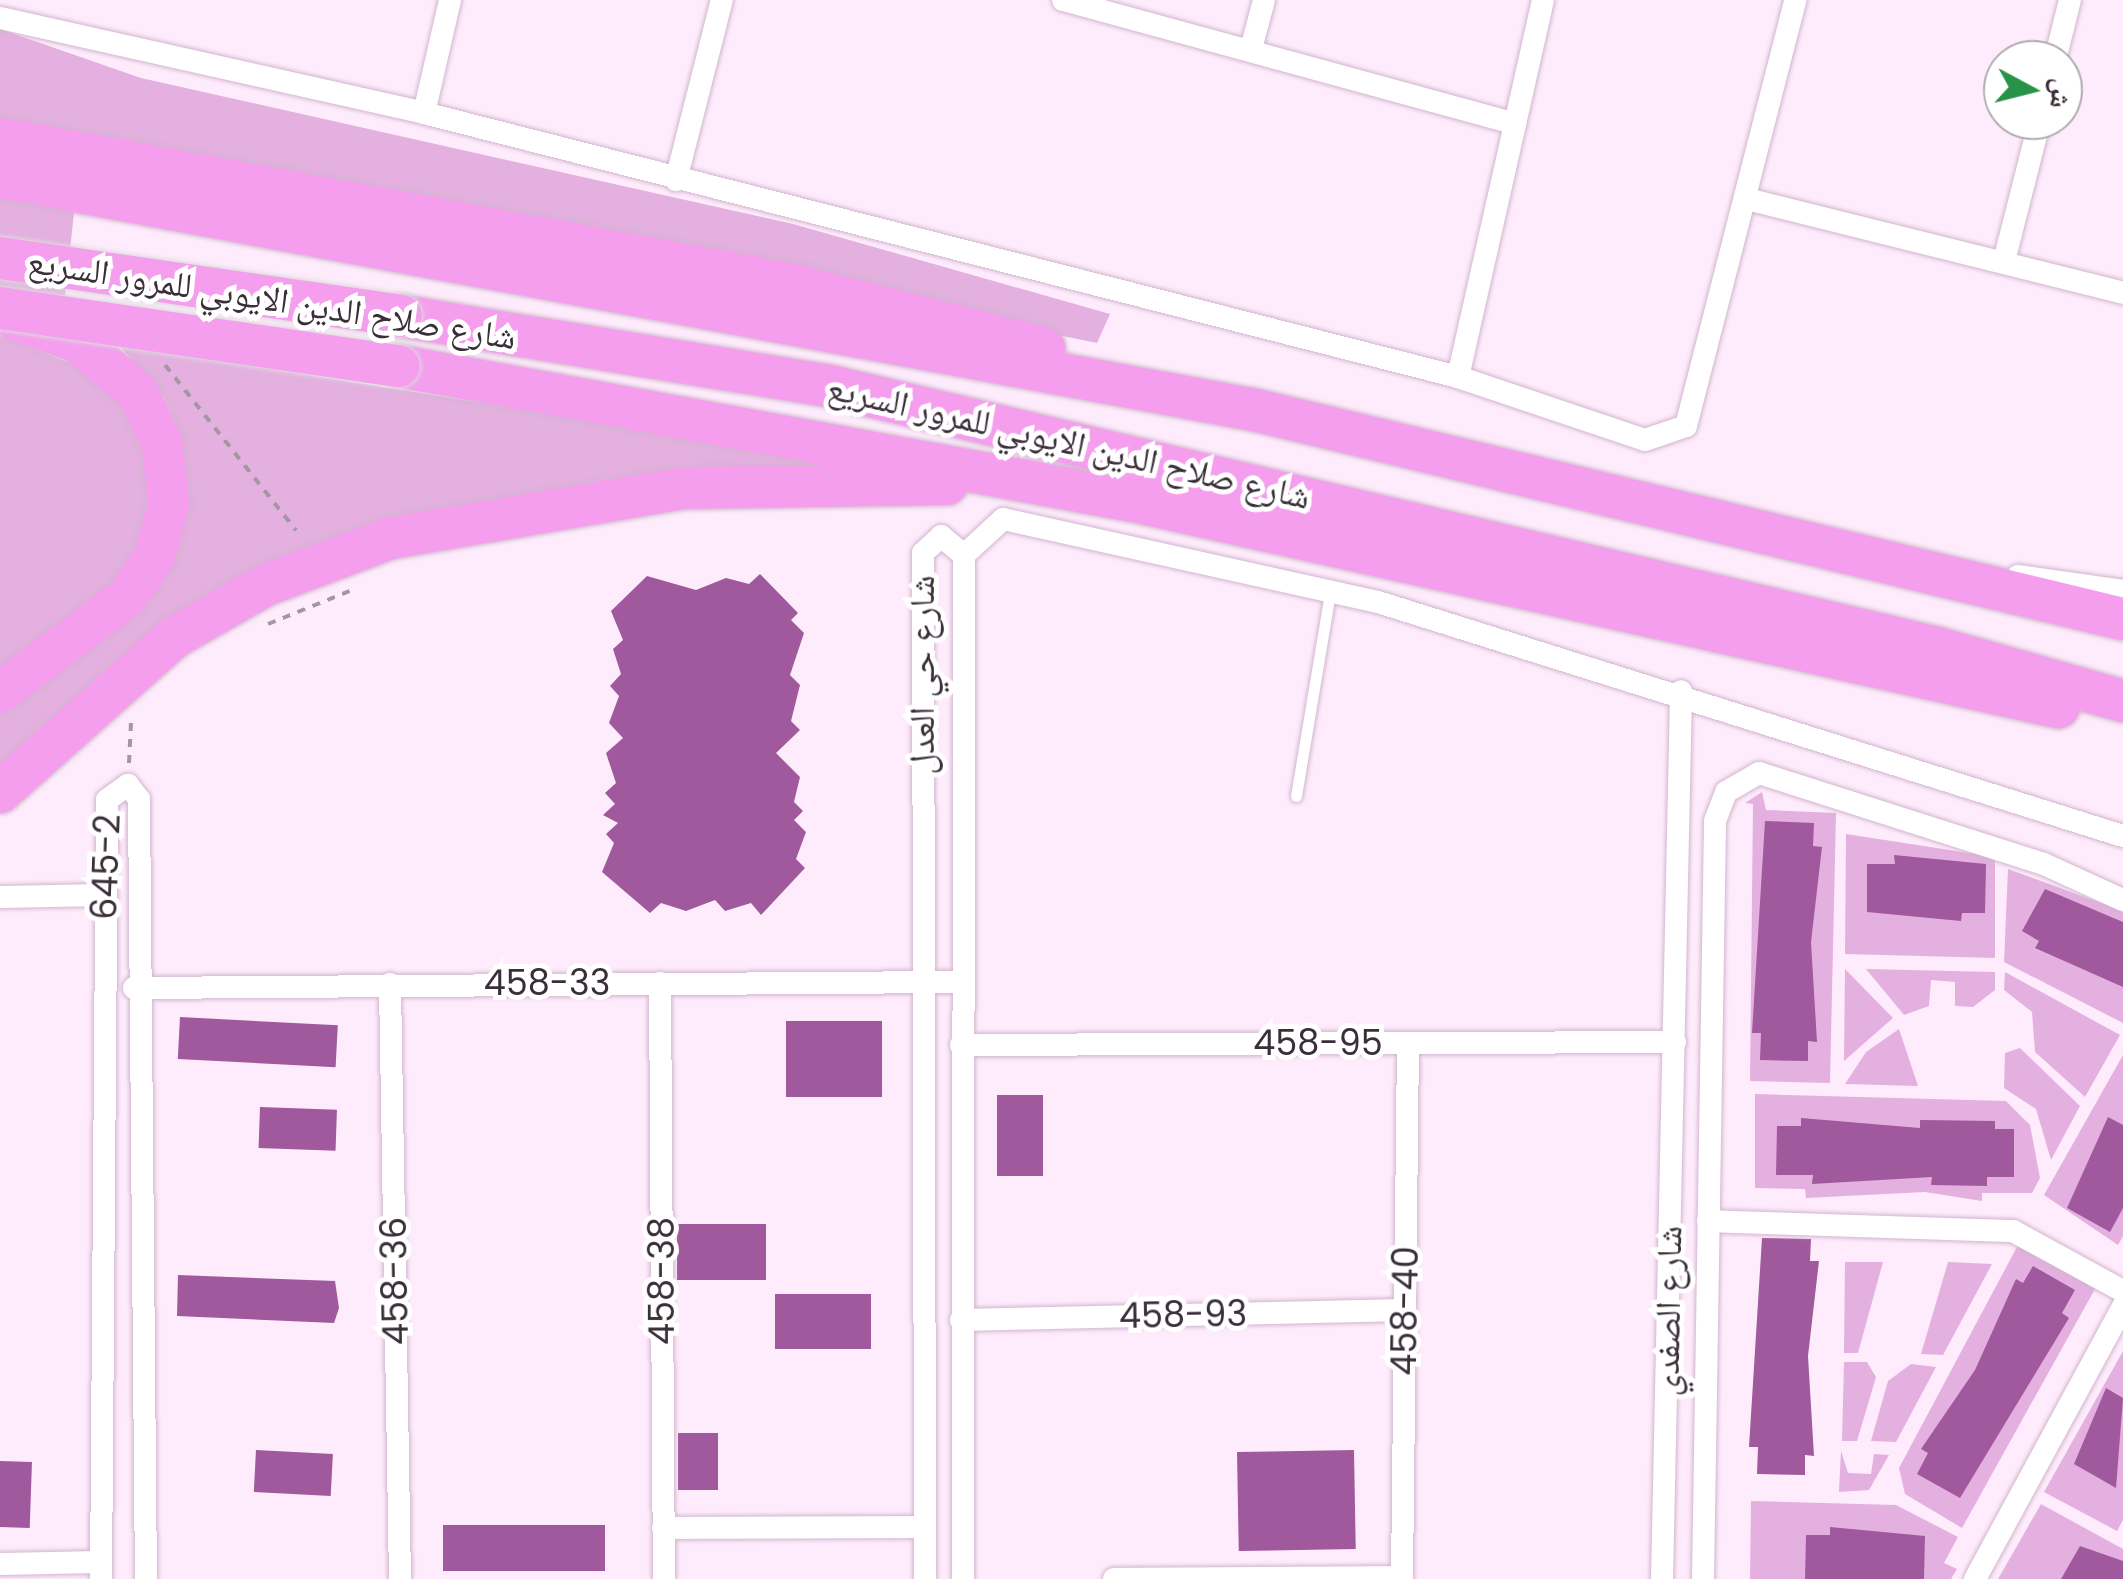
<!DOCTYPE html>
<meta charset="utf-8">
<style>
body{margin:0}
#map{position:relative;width:2123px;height:1579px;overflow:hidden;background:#feecfc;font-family:Poppins,"Noto Naskh Arabic",sans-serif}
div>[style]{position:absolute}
.green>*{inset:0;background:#e4b0df}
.building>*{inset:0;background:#a0599c;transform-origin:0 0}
.path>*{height:4px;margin-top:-2px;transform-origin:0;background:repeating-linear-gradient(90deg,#a596a3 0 8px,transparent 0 16px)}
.roads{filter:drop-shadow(0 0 2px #d2b5cf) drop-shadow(0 0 2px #d2b5cf)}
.lane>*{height:11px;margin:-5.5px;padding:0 5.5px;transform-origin:5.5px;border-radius:5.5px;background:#fff}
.street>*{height:22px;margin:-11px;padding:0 11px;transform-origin:11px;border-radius:11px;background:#fff}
.highway>*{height:42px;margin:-21px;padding:0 21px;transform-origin:21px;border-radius:21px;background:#f59eee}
.bridges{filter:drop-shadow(0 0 2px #dcd9db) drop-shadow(0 0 2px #dcd9db)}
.highway-bridge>*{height:42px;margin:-21px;padding:0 21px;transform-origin:21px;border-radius:21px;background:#f59eee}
span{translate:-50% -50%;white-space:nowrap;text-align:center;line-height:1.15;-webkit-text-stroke:10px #fff;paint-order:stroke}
.street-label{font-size:35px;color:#3a2e39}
.north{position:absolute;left:1983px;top:40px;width:100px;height:100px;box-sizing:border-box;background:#fff;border:2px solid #b0abb0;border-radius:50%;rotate:97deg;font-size:28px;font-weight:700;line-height:40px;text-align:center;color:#3a2e39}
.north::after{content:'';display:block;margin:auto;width:35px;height:45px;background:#289249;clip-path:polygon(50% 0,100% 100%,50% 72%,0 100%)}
</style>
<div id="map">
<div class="green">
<i style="clip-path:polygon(0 29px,141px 78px,793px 224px,1110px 314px,1097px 343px,0 120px)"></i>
<i style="clip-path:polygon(0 173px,74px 213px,65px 296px,0 289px)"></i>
<i style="clip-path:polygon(0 336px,70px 363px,116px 396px,138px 430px,151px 488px,130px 567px,0 677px)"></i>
<i style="clip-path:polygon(118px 344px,877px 467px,607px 479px,388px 520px,0 767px,0 708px,187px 504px,178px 428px,164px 397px)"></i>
<i style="clip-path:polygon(1762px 792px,1766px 810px,1836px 813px,1830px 1083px,1750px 1081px,1753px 804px,1745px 803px)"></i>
<i style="clip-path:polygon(1846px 834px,1995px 857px,1995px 958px,1845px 954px)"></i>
<i style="clip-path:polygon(2008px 869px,2123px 911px,2123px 1023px,2004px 962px)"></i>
<i style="clip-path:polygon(1845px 969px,1893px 1018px,1844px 1061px)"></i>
<i style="clip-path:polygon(1866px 969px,1995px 972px,1995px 990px,1973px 1007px,1955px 1006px,1955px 982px,1931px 980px,1929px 1006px,1904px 1015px)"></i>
<i style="clip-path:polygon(2005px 972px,2120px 1035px,2085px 1097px,2035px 1052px,2032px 1012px,2004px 990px)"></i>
<i style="clip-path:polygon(1899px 1029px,1918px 1086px,1845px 1084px,1866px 1052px)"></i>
<i style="clip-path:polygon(2020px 1048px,2080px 1106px,2051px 1160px,2036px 1109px,2004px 1088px,2005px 1053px)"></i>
<i style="clip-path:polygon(2123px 1055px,2123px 1236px,2118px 1245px,2044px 1195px)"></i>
<i style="clip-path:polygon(1755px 1094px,2006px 1101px,2030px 1125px,2040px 1178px,2032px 1193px,1982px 1193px,1982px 1201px,1925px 1192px,1806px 1198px,1805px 1189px,1755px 1188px)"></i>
<i style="clip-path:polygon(2018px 1245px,2095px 1289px,1962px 1528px,1905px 1494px,1899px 1468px)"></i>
<i style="clip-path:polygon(1845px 1262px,1883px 1262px,1858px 1353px,1844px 1353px)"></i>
<i style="clip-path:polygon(1948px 1262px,1992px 1264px,1943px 1355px,1921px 1354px)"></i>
<i style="clip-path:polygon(2123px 1351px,2123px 1520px,2117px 1531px,2044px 1492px)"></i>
<i style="clip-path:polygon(1844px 1362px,1867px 1362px,1876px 1377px,1857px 1441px,1842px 1441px)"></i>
<i style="clip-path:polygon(1911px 1364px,1936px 1367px,1896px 1442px,1871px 1441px,1888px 1381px)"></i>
<i style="clip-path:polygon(1841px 1451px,1848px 1473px,1871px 1474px,1874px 1454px,1889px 1455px,1869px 1490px,1839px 1492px)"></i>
<i style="clip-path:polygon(1751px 1501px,1896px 1505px,1958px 1537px,1944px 1563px,1957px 1569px,1951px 1579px,1750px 1579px)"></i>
<i style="clip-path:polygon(2041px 1504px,2123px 1549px,2123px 1579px,1998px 1579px)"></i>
</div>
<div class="building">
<i style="clip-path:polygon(760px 574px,798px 613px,791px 620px,804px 633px,790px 675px,800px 685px,791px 721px,800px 730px,776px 753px,800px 777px,794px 802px,803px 811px,794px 820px,806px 832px,796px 859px,805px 868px,761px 915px,751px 903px,725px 911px,715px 900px,686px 911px,661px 903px,650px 913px,602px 872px,614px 843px,606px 834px,618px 823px,603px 815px,615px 804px,605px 793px,616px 783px,606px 753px,623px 738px,609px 723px,619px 696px,610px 686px,621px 674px,613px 649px,623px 640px,611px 611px,647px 576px,696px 590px,726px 578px,749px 584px)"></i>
<i style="clip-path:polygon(1765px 821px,1814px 823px,1813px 846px,1822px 847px,1811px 942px,1817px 1042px,1808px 1041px,1808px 1061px,1760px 1060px,1761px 1033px,1752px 1033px)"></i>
<i style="clip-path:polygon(1894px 855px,1986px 864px,1985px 913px,1962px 913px,1961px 921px,1867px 912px,1867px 864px,1895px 864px)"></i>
<i style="clip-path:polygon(2045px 889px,2123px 922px,2123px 987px,2035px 948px,2039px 941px,2022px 931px)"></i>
<i style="left:180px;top:1017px;width:158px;height:42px;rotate:3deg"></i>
<i style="left:786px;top:1021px;width:96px;height:76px"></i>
<i style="left:1043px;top:1095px;width:81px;height:46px;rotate:90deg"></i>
<i style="left:260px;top:1107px;width:77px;height:41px;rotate:2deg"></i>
<i style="clip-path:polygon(2108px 1117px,2123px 1125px,2123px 1208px,2110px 1232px,2067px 1208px)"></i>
<i style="clip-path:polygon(1801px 1118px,1920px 1128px,1920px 1120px,1995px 1121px,1995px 1129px,2014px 1129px,2014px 1177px,1987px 1177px,1987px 1186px,1931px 1185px,1932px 1177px,1812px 1184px,1813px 1175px,1776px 1175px,1777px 1126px,1801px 1126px)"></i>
<i style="left:677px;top:1224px;width:89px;height:56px"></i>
<i style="clip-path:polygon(1762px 1238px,1811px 1239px,1810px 1261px,1819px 1261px,1808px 1356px,1814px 1456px,1805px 1455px,1805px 1475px,1757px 1474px,1758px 1447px,1749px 1447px)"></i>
<i style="clip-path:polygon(2033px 1266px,2075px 1290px,2062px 1313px,2069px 1318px,1960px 1498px,1917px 1474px,1928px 1453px,1921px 1449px,1975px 1370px,2016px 1279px,2023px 1283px)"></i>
<i style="clip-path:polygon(178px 1275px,335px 1281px,339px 1308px,334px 1323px,177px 1316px)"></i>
<i style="left:775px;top:1294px;width:96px;height:55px"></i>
<i style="clip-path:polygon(2106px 1388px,2123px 1398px,2116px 1488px,2074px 1464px)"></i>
<i style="left:678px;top:1433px;width:40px;height:57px"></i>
<i style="left:256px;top:1450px;width:77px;height:42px;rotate:3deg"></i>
<i style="left:1354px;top:1450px;width:99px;height:117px;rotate:89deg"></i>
<i style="left:0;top:1461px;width:32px;height:66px;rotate:2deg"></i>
<i style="left:605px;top:1525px;width:46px;height:162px;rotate:90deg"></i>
<i style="clip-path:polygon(1830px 1527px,1925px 1536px,1924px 1579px,1805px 1579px,1806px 1535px,1830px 1535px)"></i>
<i style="clip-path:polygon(2080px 1546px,2123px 1561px,2123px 1579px,2061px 1579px)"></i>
</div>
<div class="path">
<i style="left:165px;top:365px;width:211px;rotate:51.6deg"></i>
<i style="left:268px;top:624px;width:91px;rotate:-22deg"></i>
<i style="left:129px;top:763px;width:41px;rotate:-87.2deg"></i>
</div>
<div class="roads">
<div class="lane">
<i style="left:1296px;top:796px;width:206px;rotate:-80.5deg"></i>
</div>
<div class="street">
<i style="left:1063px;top:0;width:469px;rotate:15.3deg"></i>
<i style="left:0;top:18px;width:435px;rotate:12.6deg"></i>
<i style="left:424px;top:113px;width:1067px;rotate:14.32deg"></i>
<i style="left:1458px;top:377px;width:197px;rotate:18.6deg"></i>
<i style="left:1645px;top:440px;width:43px;rotate:-18.9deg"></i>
<i style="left:1686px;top:426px;width:440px;rotate:-75.6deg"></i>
<i style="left:1251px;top:49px;width:51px;rotate:-75.1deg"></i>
<i style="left:2055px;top:60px;width:62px;rotate:-76deg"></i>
<i style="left:424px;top:113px;width:116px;rotate:-77deg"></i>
<i style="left:676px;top:180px;width:186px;rotate:-75.7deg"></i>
<i style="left:1747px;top:199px;width:388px;rotate:14deg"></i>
<i style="left:2004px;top:261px;width:146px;rotate:-75.7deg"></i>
<i style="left:1458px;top:377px;width:386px;rotate:-77.3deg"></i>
<i style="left:964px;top:555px;width:53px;rotate:-42.7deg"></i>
<i style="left:1003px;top:519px;width:384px;rotate:12.5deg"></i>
<i style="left:1378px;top:602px;width:781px;rotate:17.44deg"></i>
<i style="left:2018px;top:576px;width:106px;rotate:8.1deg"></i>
<i style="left:0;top:897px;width:104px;rotate:-1.1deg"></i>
<i style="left:660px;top:983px;width:596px;rotate:89.62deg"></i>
<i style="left:390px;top:984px;width:595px;rotate:89.04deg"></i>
<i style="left:134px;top:988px;width:826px;rotate:-0.42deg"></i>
<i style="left:961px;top:1045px;width:714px;rotate:-0.24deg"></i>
<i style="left:1708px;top:1221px;width:305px;rotate:1.9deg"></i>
<i style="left:2013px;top:1231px;width:125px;rotate:28.6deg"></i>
<i style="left:961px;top:1320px;width:444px;rotate:-1.3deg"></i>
<i style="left:663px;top:1528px;width:261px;rotate:-0.2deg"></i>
<i style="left:0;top:1564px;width:100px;rotate:-1.1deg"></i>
<i style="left:101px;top:1579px;width:779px;rotate:-89.56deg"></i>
<i style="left:107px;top:800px;width:26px;rotate:-36deg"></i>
<i style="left:128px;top:785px;width:18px;rotate:52deg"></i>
<i style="left:139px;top:799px;width:780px;rotate:89.49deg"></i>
<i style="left:925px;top:1579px;width:1026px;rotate:-90.11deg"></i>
<i style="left:923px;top:553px;width:25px;rotate:-43deg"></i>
<i style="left:941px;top:536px;width:30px;rotate:40deg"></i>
<i style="left:964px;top:555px;width:1024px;rotate:90.06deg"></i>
<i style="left:1114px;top:1579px;width:288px;rotate:-0.4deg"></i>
<i style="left:1402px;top:1579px;width:536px;rotate:-89.36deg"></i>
<i style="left:1662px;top:1579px;width:888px;rotate:-88.77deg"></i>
<i style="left:1703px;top:1579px;width:758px;rotate:-89.09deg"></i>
<i style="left:1715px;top:821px;width:31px;rotate:-69deg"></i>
<i style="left:1726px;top:792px;width:38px;rotate:-30deg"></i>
<i style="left:1759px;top:773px;width:299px;rotate:17.7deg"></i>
<i style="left:2044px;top:864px;width:87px;rotate:24.5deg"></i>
<i style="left:1975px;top:1579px;width:311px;rotate:-61.5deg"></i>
</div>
<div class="highway">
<i style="left:0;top:138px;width:804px;rotate:10.46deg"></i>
<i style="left:791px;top:284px;width:261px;rotate:14.2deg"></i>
<i style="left:0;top:177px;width:1276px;rotate:10.52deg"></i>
<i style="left:1255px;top:410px;width:893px;rotate:13.54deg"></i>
<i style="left:401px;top:316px;width:438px;rotate:9.3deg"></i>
<i style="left:833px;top:387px;width:1134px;rotate:13.3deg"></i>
<i style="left:1937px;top:648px;width:193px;rotate:15.9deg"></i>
<i style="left:399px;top:366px;width:752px;rotate:10.41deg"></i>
<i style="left:1139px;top:502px;width:942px;rotate:12.58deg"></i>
<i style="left:0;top:692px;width:157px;rotate:-36.7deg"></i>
<i style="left:126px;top:598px;width:49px;rotate:-55deg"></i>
<i style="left:154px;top:558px;width:57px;rotate:-74.7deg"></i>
<i style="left:169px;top:503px;width:60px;rotate:-96.7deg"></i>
<i style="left:162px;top:443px;width:57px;rotate:-116.1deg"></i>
<i style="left:137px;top:392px;width:80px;rotate:-140.1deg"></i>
<i style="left:76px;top:341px;width:64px;rotate:-160.7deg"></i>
<i style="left:0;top:792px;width:233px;rotate:-41.7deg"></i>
<i style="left:174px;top:637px;width:105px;rotate:-29.7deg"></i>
<i style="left:265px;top:585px;width:134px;rotate:-20.6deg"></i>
<i style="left:390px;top:538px;width:295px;rotate:-9.7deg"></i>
<i style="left:681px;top:488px;width:266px;rotate:-0.9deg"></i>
</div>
</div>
<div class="bridges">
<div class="highway-bridge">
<i style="left:0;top:258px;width:405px;rotate:8.2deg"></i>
<i style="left:0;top:308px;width:403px;rotate:8.3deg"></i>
</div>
</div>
<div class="street-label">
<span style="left:272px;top:299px;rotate:9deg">شارع صلاح الدين الايوبي للمرور السريع</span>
<span style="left:1069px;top:442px;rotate:13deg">شارع صلاح الدين الايوبي للمرور السريع</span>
<span style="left:922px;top:675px;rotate:-90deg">شارع حي العدل</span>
<span style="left:106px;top:867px;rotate:-88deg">645-2</span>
<span style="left:547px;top:983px">458-33</span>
<span style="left:1318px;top:1043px">458-95</span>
<span style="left:395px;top:1281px;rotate:-91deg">458-36</span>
<span style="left:662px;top:1281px;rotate:-90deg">458-38</span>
<span style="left:1405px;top:1311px;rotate:-89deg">458-40</span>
<span style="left:1668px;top:1311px;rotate:-89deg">شارع الصفدي</span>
<span style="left:1183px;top:1315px;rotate:-1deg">458-93</span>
</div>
<div class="north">ش</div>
</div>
